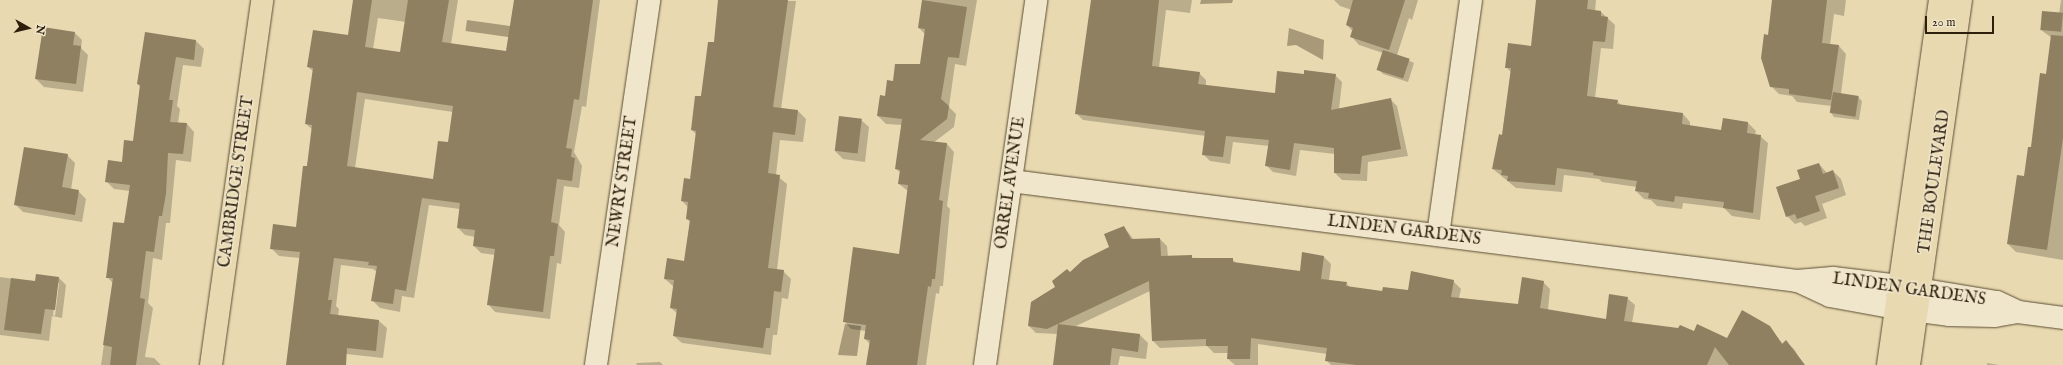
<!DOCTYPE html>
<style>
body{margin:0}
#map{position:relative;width:2063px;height:365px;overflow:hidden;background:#e8d9b0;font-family:"IM FELL English",serif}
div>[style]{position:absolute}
.water>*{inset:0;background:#a89a78;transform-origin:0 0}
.shadow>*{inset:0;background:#0003}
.building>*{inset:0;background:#8e8061;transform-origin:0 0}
.roads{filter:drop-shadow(0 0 1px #5c4e34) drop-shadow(0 0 1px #5c4e34)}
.minor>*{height:22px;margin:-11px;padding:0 11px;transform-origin:11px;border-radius:11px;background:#f0e6cc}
.major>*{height:22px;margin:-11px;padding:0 11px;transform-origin:11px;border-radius:11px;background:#e8d9b0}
span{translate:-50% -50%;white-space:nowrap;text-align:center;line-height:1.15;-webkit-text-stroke:3px #f0e6cc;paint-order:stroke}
.street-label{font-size:16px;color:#2d1f0b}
.north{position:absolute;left:8px;top:8px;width:40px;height:40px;-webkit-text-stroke:3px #f0e6cc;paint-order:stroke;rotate:98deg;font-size:11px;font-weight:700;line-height:16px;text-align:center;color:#2d1f0b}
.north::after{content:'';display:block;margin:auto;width:14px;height:18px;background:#2d1f0b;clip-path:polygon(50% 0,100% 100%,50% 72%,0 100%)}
.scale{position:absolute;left:1925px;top:16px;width:69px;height:18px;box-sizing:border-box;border:2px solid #2d1f0b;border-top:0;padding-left:5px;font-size:12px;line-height:14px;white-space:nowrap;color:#2d1f0b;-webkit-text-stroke:3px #f0e6cc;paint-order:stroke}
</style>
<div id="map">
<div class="water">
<i style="clip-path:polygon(1201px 0,1233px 0,1232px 3px,1200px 4px)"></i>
<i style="left:467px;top:20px;width:52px;height:11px;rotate:8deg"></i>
<i style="clip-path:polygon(1289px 28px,1324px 40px,1323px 60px,1296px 45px,1287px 46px)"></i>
<i style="clip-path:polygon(845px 324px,861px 326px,857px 356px,838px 355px)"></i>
</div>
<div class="shadow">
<i style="clip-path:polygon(evenodd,354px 0,458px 0,451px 44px,507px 52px,515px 0,600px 0,586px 107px,582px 106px,574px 152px,582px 166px,579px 188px,564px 186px,559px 225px,565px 232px,561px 264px,557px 263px,550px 319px,495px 312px,488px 304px,495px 255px,481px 253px,474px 246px,475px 237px,465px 235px,458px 228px,460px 209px,429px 205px,414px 298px,402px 296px,400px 312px,380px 308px,372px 300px,377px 272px,373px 269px,341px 265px,336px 306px,339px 309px,338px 316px,379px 321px,387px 328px,383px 358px,337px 353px,335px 365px,287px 365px,300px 258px,279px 256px,271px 248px,297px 228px,313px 130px,306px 124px,314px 72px,308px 67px,349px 36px,354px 0,378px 18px,406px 22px,401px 53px,373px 49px,378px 18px,354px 0,365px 99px,453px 112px,449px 143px,434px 180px,355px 168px,365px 99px)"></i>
<i style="clip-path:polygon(721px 0,796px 1px,781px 109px,798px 111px,806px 119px,803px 142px,780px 140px,776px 175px,787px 184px,777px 270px,783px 271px,791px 279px,788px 299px,782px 298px,777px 335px,773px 335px,771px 355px,682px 343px,674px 336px,678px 314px,671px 308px,674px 287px,665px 279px,685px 262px,690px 222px,687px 219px,688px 207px,682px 201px,691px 180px,697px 135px,692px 130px,715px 43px)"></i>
<i style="clip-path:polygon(923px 0,977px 0,966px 66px,955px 64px,949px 107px,956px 114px,954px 127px,933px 143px,947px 144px,954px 152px,947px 206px,950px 209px,943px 286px,940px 286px,939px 294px,936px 293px,926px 365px,867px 365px,870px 344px,865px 339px,866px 331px,851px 329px,844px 321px,900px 255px,908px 191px,899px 184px,901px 173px,896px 169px,902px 125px,886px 124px,878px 116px,894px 82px,921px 65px,925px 34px,919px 28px)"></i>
<i style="clip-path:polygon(1107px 0,1192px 0,1190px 13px,1166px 10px,1159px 68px,1199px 73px,1206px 80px,1206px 86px,1276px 94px,1304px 75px,1335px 75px,1342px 82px,1339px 109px,1390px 99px,1397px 106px,1408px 156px,1368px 162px,1367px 181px,1342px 180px,1335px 173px,1335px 154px,1300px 150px,1296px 176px,1273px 172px,1266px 165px,1269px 146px,1233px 142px,1230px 164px,1210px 161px,1203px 154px,1206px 136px,1083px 120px,1076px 113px)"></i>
<i style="clip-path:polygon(1334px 0,1418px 0,1412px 20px,1409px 18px,1397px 55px,1414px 63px,1408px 82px,1383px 74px,1379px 70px,1383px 53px,1359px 45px,1352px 37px,1353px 32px,1347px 25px,1352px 10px,1340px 6px)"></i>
<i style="clip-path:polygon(1542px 0,1596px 0,1595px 11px,1601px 12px,1615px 25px,1613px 49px,1601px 48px,1595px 98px,1617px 101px,1622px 106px,1683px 114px,1690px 122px,1690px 126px,1722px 132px,1724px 120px,1748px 123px,1756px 131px,1755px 135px,1760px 136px,1768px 143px,1760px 220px,1732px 216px,1724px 208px,1683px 203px,1682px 209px,1657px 206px,1651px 200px,1644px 199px,1636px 191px,1637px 187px,1602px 182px,1599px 179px,1564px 175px,1562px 192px,1516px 188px,1493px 169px,1502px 136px,1511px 72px,1506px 67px,1532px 47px)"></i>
<i style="clip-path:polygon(1773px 0,1846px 0,1844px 16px,1834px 14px,1830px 45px,1839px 46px,1846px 54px,1841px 94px,1858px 97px,1862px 101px,1859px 120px,1834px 117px,1831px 113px,1832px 106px,1797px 102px,1792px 96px,1779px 94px,1771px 86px,1769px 36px)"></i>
<i style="clip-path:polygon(2061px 0,2063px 0,2063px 260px,2016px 252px,2008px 244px,2032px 148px,2047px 75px,2052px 38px,2041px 30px,2059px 14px)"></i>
<i style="clip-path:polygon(75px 33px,82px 40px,81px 48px,88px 55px,83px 92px,44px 87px,36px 79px)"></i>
<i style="clip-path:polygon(196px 41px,204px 49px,201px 67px,183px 65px,177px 106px,180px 109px,178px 123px,187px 124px,194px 132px,191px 162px,176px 160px,170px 223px,166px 223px,162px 260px,153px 258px,148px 303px,153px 308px,145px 357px,154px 358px,161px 365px,101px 365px,113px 283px,107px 277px,125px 225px,130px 191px,114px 189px,106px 181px,123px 163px,134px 142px,140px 87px,138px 84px)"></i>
<i style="clip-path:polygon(861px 120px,869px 127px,865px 162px,843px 159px,835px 151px)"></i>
<i style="clip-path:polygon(67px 155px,75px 163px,71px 190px,78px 191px,86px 199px,82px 222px,23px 212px,16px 205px)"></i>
<i style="clip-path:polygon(1819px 164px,1827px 173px,1833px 171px,1841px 179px,1846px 195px,1822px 204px,1827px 218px,1805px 226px,1801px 222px,1795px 224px,1787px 216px,1801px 179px)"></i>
<i style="clip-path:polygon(1124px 227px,1134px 240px,1160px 239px,1167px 246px,1168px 257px,1232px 259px,1236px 263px,1300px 272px,1323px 256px,1331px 264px,1329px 281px,1346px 283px,1351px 288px,1383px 292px,1409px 291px,1453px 281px,1461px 289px,1459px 298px,1518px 305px,1543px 282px,1550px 289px,1548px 310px,1606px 320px,1627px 298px,1635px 305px,1632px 323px,1728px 339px,1769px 327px,1783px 344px,1786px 342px,1794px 349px,1804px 365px,1331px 365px,1326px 360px,1327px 354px,1258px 344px,1258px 365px,1235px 365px,1228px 359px,1228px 353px,1214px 353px,1207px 346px,1160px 348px,1153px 341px,1150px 291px,1074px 327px,1140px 335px,1148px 343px,1146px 359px,1120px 356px,1118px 365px,1054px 365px,1058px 334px,1036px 333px,1029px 326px,1057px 287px,1070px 274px,1110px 248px)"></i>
<i style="clip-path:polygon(evenodd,0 277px,36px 282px,59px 278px,66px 285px,62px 318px,52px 316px,49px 341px,0 335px,0 277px,57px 283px,59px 283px,55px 316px,53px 315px,57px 283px)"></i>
<i style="clip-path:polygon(660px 362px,663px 365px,637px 365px,636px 363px)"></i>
<i style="clip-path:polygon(1987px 363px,1999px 365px,1987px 365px)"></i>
</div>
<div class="building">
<i style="clip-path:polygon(evenodd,353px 0,372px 0,365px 47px,400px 52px,408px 0,449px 0,442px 42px,506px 51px,514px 0,593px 0,579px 100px,574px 99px,566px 148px,572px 149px,571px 157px,575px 158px,572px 181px,557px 179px,551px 222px,558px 224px,554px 256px,550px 256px,543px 312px,487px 305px,495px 249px,473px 246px,475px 230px,457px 228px,460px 203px,422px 198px,406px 291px,395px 289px,393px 304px,371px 301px,377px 266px,368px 265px,369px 262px,334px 258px,328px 300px,332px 300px,330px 314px,379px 320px,376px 351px,347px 348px,346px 365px,286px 365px,300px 252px,270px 249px,273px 224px,296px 227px,303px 166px,307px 166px,312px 125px,305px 124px,313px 68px,307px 67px,313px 30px,348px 35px,353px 0,357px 92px,453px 106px,448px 142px,438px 141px,433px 179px,347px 166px,357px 92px)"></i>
<i style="clip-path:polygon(718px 0,788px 0,773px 107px,798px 110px,795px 135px,773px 132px,768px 173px,780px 175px,768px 268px,784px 270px,781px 292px,774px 291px,770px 328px,766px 328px,763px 348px,673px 336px,677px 309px,670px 308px,674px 280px,664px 279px,667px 258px,684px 261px,690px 220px,686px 219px,688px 202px,681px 201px,684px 178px,690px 179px,696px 131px,691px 130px,695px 96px,701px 96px,708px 42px,714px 42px)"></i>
<i style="clip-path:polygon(922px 0,967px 7px,959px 58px,948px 57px,941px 99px,949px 106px,947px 119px,920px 140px,947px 143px,939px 200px,943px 201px,935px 279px,932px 279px,931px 287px,928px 286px,917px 365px,866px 365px,870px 340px,864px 339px,866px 325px,843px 322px,853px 247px,899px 254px,908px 185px,898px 184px,900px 170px,895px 169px,902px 119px,877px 116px,880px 95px,885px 96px,887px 80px,893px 81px,895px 64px,920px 64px,925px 29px,918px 28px)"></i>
<i style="clip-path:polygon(1091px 0,1159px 0,1152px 66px,1200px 72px,1198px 84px,1275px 93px,1277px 71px,1304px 74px,1304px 70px,1336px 74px,1331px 110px,1391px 98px,1401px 149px,1362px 156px,1360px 174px,1334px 173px,1334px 148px,1294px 143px,1290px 170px,1265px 166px,1269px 140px,1226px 136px,1223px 157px,1202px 155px,1205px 131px,1075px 114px)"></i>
<i style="clip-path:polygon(1353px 0,1405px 0,1389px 50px,1350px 37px,1353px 28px,1346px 25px)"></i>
<i style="clip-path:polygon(1536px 0,1588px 0,1587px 9px,1601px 11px,1601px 16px,1608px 17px,1605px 42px,1593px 41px,1587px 96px,1618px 100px,1617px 104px,1683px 113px,1682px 124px,1721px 130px,1723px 118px,1748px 122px,1747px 133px,1761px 135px,1753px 213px,1723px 208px,1724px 202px,1675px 196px,1674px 202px,1648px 198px,1649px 193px,1635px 191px,1637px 181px,1593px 175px,1594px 173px,1557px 168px,1555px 185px,1507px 181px,1508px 176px,1501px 175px,1502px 170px,1492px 169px,1499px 134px,1502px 135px,1511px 68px,1505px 68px,1508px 43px,1531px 46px)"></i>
<i style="clip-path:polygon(1772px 0,1827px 0,1822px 43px,1839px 45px,1831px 100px,1789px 94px,1789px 89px,1770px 87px,1761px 58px,1764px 34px,1768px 35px)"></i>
<i style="left:2042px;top:11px;width:21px;height:19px;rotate:5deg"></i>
<i style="clip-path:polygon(43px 27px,75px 32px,73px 45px,81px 46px,76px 84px,35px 79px)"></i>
<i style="clip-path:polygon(145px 32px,196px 40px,194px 60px,176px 57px,169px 100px,173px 100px,170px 122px,187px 123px,183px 154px,168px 153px,166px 194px,162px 216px,159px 216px,154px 252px,146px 251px,140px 298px,145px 299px,136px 365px,110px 365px,112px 347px,103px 345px,113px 278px,106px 278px,113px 222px,124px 223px,130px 185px,105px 182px,108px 160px,122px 162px,124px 140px,133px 141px,140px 85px,137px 84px)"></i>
<i style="clip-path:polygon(2051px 35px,2063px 36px,2063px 138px,2047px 250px,2007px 244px,2017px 175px,2024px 176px,2028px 147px,2031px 147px,2040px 73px,2046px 74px)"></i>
<i style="left:1383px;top:50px;width:28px;height:21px;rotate:18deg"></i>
<i style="left:1833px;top:92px;width:26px;height:21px;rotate:9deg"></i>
<i style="left:839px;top:116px;width:23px;height:35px;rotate:7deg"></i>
<i style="clip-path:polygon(24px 147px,68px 154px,62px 187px,79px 190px,75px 215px,14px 205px)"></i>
<i style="clip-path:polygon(1819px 163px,1823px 174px,1833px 170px,1839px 188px,1815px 196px,1820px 211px,1797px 219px,1795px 214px,1786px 217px,1776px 187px,1800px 179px,1797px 170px)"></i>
<i style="clip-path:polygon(1124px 226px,1131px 239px,1160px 238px,1161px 256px,1192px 255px,1192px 258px,1233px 258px,1233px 262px,1300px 271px,1302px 252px,1324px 256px,1321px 279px,1347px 282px,1346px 286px,1382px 291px,1383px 287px,1408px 290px,1411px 271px,1454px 280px,1451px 297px,1518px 304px,1522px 277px,1544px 281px,1540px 308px,1606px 319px,1609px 294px,1628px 297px,1624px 321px,1678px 328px,1680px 325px,1694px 331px,1697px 324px,1727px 338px,1742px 310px,1770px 326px,1782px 344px,1786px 340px,1805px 365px,1729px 365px,1715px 347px,1707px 365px,1357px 365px,1325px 361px,1327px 348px,1251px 338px,1250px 359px,1227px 359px,1228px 346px,1206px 346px,1206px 339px,1152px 341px,1149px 281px,1047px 329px,1028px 326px,1031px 302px,1055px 287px,1052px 281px,1067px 269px,1070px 272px,1083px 260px,1109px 247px,1104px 234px)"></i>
<i style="clip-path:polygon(36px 274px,59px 277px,55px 310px,45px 309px,41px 334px,4px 330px,11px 278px,35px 281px)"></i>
<i style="clip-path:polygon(1058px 324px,1140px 334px,1138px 352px,1112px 348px,1110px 365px,1053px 365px)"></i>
</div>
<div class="roads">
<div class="minor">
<i style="left:1011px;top:181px;width:792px;rotate:7.25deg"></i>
<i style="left:1797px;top:281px;width:36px;rotate:-5deg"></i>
<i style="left:1833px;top:278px;width:67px;rotate:6.8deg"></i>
<i style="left:1900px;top:286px;width:98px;rotate:9.4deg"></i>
<i style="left:1997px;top:302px;width:23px;rotate:25deg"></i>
<i style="left:1438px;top:235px;width:237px;rotate:-82deg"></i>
<i style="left:1798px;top:281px;width:35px;rotate:25deg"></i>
<i style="left:1830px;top:296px;width:67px;rotate:10.3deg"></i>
<i style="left:1896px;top:308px;width:53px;rotate:7.5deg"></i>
<i style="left:1949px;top:315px;width:46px;rotate:1.2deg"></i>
<i style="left:1995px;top:316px;width:23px;rotate:-10deg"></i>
<i style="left:2018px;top:312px;width:45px;rotate:7.6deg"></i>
<i style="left:596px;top:365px;width:369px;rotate:-81.7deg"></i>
<i style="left:985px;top:365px;width:369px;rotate:-82deg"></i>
</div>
<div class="major">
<i style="left:211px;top:365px;width:369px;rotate:-82deg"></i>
<i style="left:1888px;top:365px;width:369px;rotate:-81.9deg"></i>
<i style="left:1909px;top:365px;width:369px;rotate:-81.9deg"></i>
</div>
</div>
<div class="street-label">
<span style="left:237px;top:182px;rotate:-82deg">CAMBRIDGE STREET</span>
<span style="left:623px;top:182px;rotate:-82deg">NEWRY STREET</span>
<span style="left:1935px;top:182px;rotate:-82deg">THE BOULEVARD</span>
<span style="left:1011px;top:183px;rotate:-82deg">ORREL AVENUE</span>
<span style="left:1404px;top:231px;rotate:7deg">LINDEN GARDENS</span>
<span style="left:1909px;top:290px;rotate:8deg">LINDEN GARDENS</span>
</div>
<div class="north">N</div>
<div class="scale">20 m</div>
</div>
